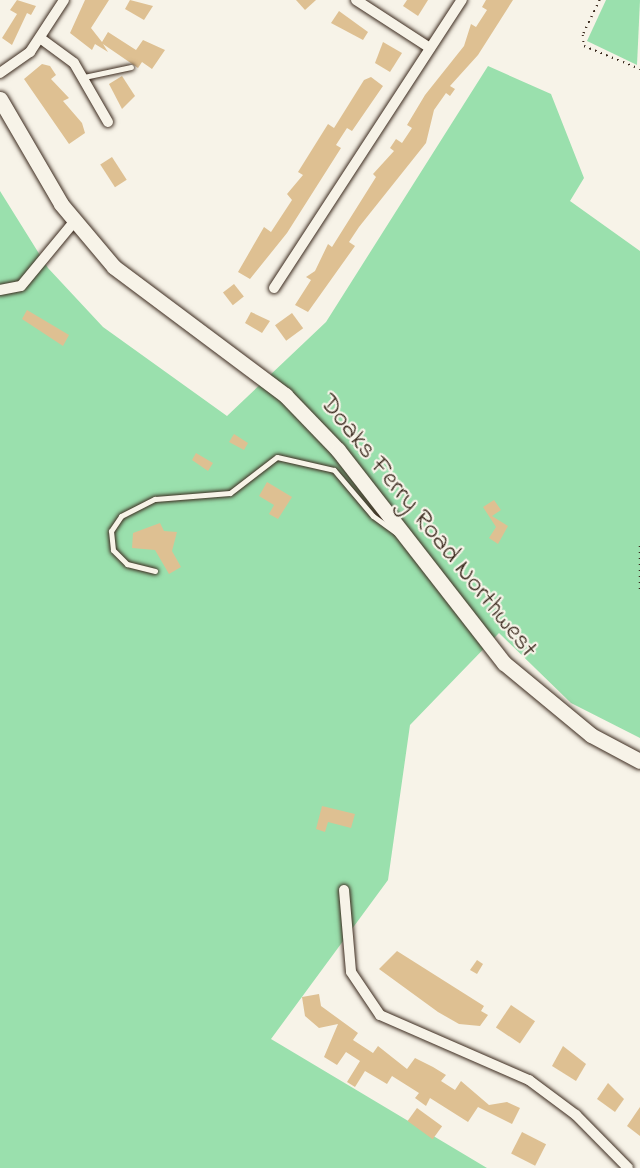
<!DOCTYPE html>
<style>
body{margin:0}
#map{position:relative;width:640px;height:1168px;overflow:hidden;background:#f7f3e8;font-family:"Indie Flower",sans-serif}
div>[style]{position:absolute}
.green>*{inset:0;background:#9ae0ad}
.building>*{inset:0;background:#dec092;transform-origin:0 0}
.path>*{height:1.5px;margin-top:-0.75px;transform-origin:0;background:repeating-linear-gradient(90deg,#3b2a1e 0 1.5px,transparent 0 6px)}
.roads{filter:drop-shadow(0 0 2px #3b2a1e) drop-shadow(0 0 2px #3b2a1e)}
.lane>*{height:5px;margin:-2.5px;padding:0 2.5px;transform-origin:2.5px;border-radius:2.5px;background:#f7f3e8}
.street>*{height:10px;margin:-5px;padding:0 5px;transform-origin:5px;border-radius:5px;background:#f7f3e8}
.secondary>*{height:15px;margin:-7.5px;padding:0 7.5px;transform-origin:7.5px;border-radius:7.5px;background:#f7f3e8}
span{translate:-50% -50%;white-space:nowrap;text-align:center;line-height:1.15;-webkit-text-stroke:4.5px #f7f3e8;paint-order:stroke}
.street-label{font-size:27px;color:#3b2a1e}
</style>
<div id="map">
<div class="green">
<i style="clip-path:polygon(606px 0,640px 0,637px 65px,587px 41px)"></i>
<i style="clip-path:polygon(488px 66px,551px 94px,584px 178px,570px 201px,640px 251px,640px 738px,571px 703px,499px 633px,410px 725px,388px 880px,271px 1039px,487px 1168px,0 1168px,0 191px,48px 268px,103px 327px,227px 416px,326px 322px)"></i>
</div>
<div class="building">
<i style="clip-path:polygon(17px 0,36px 6px,31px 15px,27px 13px,12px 45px,2px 38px,17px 14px,10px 10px)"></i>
<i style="clip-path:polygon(85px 0,109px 0,91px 28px,102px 42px,108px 32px,136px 50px,143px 40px,165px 50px,152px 69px,142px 62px,138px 68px,103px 44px,108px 52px,95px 44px,92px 50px,70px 33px)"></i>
<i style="clip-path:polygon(130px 0,153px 6px,144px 20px,125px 9px)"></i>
<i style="clip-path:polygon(296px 0,316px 0,305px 10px)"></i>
<i style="clip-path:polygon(407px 0,428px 0,418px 16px,403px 6px)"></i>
<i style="clip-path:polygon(486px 0,513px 0,478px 55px,450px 86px,455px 89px,450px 96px,446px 93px,434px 110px,426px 143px,359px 227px,349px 242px,355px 246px,308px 312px,295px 305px,311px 280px,306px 277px,315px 271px,328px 244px,332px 247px,376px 177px,373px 174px,394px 151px,390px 148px,396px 139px,402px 143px,412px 128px,407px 125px,425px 95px,464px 46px,471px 24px,476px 27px,487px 10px,482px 7px)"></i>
<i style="clip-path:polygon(339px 11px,368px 32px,363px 40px,331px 23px)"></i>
<i style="clip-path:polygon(383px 42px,402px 53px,390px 72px,375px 63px)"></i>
<i style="clip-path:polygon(42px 64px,50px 66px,56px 75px,51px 79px,69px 98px,63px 101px,82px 123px,85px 133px,69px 144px,24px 79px)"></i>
<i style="clip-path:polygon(122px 76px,135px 96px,122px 109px,109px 84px)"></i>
<i style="clip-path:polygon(371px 77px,383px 86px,352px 131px,347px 128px,336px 145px,341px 148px,287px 233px,250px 279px,238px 272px,264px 227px,271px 232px,292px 200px,287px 194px,303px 175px,298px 172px,328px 124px,334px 128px,364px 80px)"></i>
<i style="left:112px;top:157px;width:27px;height:14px;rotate:57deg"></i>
<i style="left:234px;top:284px;width:16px;height:14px;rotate:52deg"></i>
<i style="clip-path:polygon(27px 310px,69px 335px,63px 346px,22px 319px)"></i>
<i style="clip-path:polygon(251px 312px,270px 321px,262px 333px,245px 323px)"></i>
<i style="left:292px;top:313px;width:19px;height:21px;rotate:54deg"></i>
<i style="clip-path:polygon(234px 434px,248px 443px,244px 450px,229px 442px)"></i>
<i style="clip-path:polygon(196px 453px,213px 463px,208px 471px,192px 460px)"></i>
<i style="clip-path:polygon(267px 482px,292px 497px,278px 519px,269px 514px,274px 505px,259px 496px)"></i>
<i style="clip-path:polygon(494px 500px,501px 510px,492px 516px,508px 526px,498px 544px,489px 538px,496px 527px,483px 507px)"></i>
<i style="clip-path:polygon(160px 523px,164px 531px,177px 532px,172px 551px,181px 567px,169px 574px,155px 550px,132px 548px,133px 533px)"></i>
<i style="clip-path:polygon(322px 806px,355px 814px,351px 828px,328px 822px,325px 832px,316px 829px)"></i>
<i style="clip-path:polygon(397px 951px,484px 1006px,481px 1011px,488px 1015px,480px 1026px,459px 1024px,438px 1012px,379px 969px)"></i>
<i style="clip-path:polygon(477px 960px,483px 964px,477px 974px,470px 970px)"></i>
<i style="clip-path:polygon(319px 994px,321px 1006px,358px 1033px,353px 1040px,373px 1053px,378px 1046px,407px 1069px,415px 1058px,433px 1067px,446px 1075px,441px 1081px,455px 1090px,461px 1081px,489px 1105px,507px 1102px,520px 1108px,512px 1124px,478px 1107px,468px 1122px,430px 1098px,426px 1106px,415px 1098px,419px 1093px,392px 1076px,387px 1084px,365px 1071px,355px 1087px,347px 1082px,360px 1061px,346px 1052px,337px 1065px,324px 1057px,338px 1024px,319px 1028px,305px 1016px,302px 997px)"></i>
<i style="left:511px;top:1005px;width:29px;height:27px;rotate:34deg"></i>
<i style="clip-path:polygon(563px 1046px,586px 1064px,576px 1081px,552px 1066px)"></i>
<i style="clip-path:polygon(608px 1083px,624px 1099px,615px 1112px,597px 1099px)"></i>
<i style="clip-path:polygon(640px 1107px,640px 1136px,627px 1126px)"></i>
<i style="left:417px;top:1108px;width:31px;height:16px;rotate:36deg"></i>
<i style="left:522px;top:1132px;width:27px;height:24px;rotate:27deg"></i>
</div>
<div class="path">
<i style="left:600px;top:0;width:39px;rotate:116deg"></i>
<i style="left:583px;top:35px;width:11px;rotate:85deg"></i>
<i style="left:584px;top:46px;width:61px;rotate:22.3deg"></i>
<i style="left:640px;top:546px;width:48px;rotate:90deg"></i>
</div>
<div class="roads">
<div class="lane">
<i style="left:84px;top:77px;width:48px;rotate:-12deg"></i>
<i style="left:155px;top:571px;width:29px;rotate:-166deg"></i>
<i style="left:127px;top:564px;width:20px;rotate:-135deg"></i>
<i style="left:113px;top:550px;width:19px;rotate:-96deg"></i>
<i style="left:111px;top:531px;width:18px;rotate:-56deg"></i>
<i style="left:121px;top:516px;width:38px;rotate:-27deg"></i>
<i style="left:155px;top:499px;width:75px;rotate:-4.6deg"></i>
<i style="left:230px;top:493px;width:59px;rotate:-37.5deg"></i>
<i style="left:277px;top:457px;width:58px;rotate:12.8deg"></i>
<i style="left:334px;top:470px;width:60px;rotate:49.7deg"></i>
<i style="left:373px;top:516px;width:32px;rotate:36deg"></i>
</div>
<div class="street">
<i style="left:356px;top:0;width:88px;rotate:33deg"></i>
<i style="left:40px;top:38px;width:42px;rotate:36.3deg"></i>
<i style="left:74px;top:63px;width:68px;rotate:60deg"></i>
<i style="left:0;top:73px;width:37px;rotate:-35deg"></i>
<i style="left:30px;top:52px;width:62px;rotate:-56.8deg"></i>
<i style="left:274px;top:288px;width:344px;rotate:-56.9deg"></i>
<i style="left:0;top:290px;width:21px;rotate:-11deg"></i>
<i style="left:21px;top:286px;width:83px;rotate:-50.4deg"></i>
<i style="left:344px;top:890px;width:82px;rotate:85.1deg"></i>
<i style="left:351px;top:972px;width:52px;rotate:56deg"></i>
<i style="left:380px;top:1015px;width:163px;rotate:23.6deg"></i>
<i style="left:529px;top:1080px;width:59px;rotate:36.7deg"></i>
<i style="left:576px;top:1115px;width:74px;rotate:45.5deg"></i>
</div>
<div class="secondary">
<i style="left:0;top:99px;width:121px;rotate:59.8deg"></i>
<i style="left:61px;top:204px;width:82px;rotate:49.9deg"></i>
<i style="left:114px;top:267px;width:214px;rotate:36.8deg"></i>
<i style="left:285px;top:395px;width:76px;rotate:46.1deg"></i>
<i style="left:338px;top:450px;width:270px;rotate:52.1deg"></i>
<i style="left:504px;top:663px;width:113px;rotate:39.6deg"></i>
<i style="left:591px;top:735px;width:55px;rotate:28deg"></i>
</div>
</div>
<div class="street-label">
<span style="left:428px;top:526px;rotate:51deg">Doaks Ferry Road Northwest</span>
</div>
</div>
